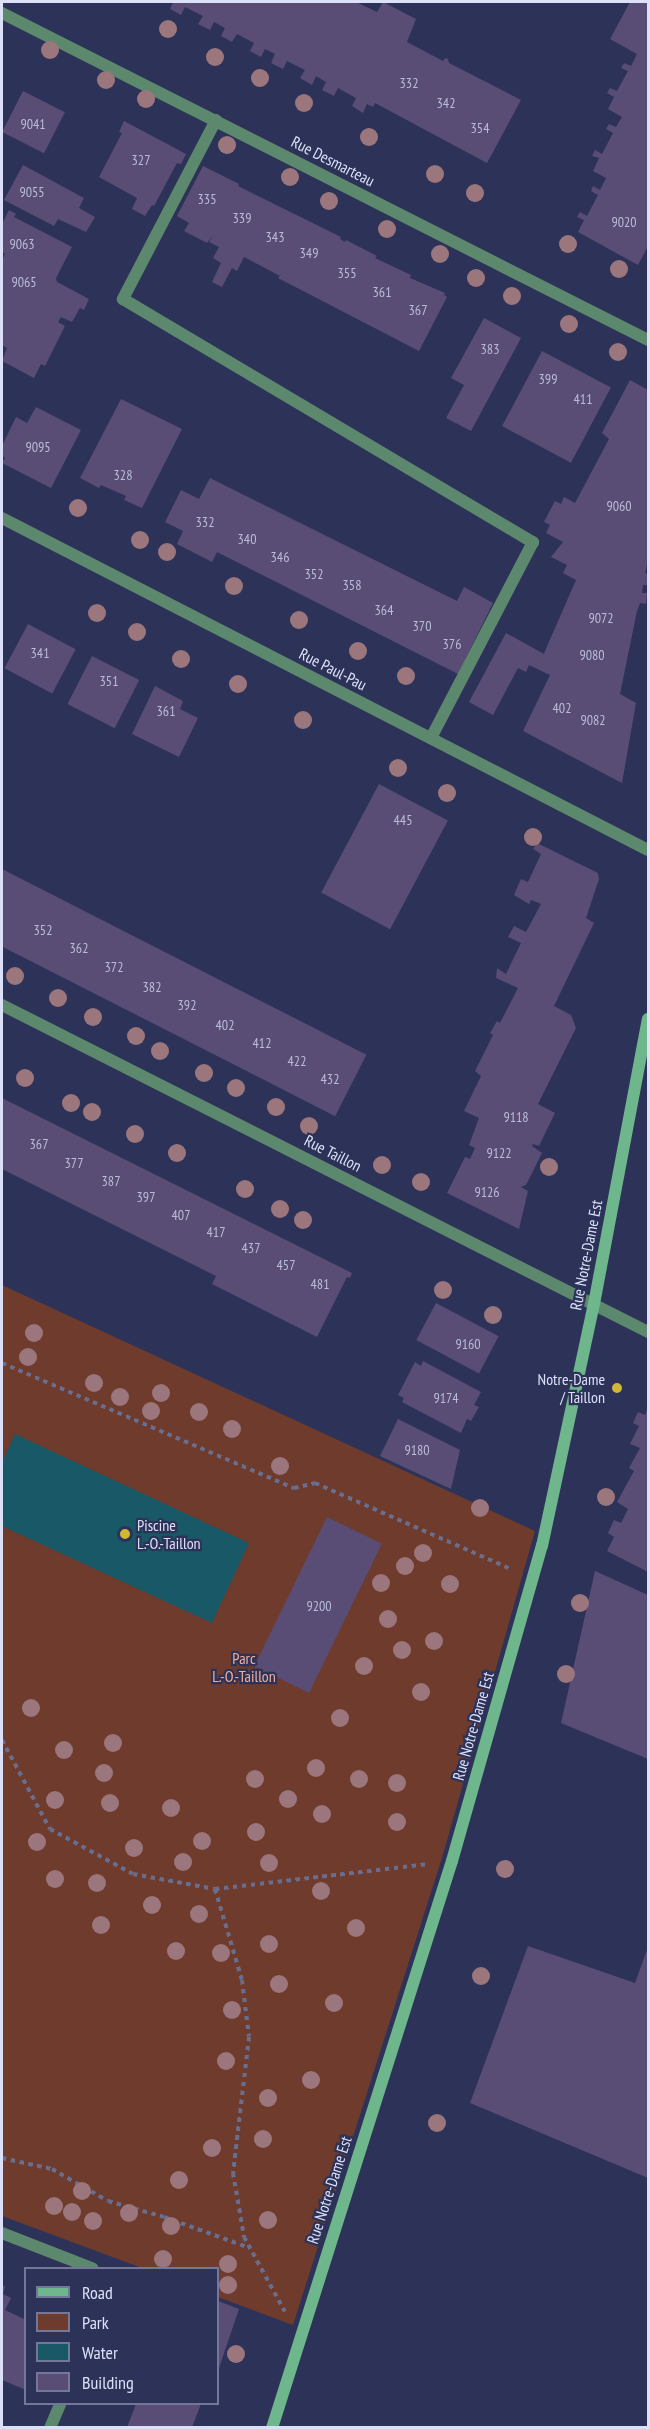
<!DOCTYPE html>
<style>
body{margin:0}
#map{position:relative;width:650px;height:2429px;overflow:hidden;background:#2d3258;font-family:"PT Sans Narrow",sans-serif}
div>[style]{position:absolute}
.green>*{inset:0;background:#6e3b2c}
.water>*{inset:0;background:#195866}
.building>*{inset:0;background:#594d76;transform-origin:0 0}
.path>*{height:4px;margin-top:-2px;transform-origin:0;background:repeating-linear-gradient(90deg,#696e8f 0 4.5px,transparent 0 9px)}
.service>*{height:12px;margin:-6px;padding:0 6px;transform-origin:6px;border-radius:6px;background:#5c886d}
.minor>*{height:12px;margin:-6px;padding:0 6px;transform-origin:6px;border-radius:6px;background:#5c886d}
.secondary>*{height:12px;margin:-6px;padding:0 6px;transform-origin:6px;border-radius:6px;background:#6eb68c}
.trees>*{width:18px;height:18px;margin:-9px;border-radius:50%;background:#9b767c}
.dots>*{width:16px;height:16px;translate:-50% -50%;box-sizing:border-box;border:3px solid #2d3258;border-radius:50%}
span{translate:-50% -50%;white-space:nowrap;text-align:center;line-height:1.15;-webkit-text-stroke:4.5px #2d3258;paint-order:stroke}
.number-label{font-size:14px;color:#bbbcd8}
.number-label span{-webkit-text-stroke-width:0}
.street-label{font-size:16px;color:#dce1f9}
.poi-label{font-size:16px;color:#dce1f9}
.right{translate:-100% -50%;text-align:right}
.left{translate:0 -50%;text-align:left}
.park-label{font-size:16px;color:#f5ae99}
.frame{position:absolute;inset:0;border:3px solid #dce1f9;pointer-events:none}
.legend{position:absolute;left:24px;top:2267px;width:195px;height:138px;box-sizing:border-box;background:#2d3258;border:2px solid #737898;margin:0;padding:8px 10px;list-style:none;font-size:18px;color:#dce1f9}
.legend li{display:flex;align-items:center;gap:12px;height:30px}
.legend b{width:30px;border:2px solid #737898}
</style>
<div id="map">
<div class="green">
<i style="clip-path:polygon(2px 1285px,535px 1531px,442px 1858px,293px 2325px,218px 2297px,218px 2268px,142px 2268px,2px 2216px)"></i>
</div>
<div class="water">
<i style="clip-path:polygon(15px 1434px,249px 1543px,212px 1623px,2px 1526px,2px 1463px)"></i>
</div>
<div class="building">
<i style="clip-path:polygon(173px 2px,356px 2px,377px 12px,383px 2px,416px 19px,407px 42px,443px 61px,445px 58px,448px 59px,449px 63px,521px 100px,487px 163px,375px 103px,373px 107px,367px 104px,363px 113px,352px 106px,356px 98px,338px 88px,334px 96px,322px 90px,326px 82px,316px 76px,312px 85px,300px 78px,305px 70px,287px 61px,283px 69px,271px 63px,275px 54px,265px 49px,261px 57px,250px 51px,254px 43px,237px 34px,232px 42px,221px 36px,225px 28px,214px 22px,210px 30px,198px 24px,203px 16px,185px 7px,181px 15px,170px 9px)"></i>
<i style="clip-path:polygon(630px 2px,648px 2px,648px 246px,638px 265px,578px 232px,584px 220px,577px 217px,580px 212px,587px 216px,598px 195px,591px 191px,593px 186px,600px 190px,606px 178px,593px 171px,599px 158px,592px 156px,595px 150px,602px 154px,613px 133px,606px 129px,609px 124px,616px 127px,622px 117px,608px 109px,614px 97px,607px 93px,610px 88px,617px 91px,628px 71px,621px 68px,624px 63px,631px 66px,637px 54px,610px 39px)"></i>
<i style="left:23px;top:91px;width:47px;height:46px;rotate:27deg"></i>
<i style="clip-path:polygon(124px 121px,186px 154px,181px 164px,177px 163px,154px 206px,152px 205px,145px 216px,132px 209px,137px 198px,99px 177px,122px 133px,119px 132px)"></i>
<i style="clip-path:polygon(23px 165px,84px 198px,79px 208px,95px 217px,86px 232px,58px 219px,54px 226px,4px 200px)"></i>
<i style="clip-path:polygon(203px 166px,239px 184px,238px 186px,341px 237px,340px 239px,345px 242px,346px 240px,377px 256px,375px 258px,411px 275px,410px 278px,445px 293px,444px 295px,447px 297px,419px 351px,278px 278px,280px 276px,244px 257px,237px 271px,232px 268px,222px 287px,212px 282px,221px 263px,213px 258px,219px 247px,209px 242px,213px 235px,207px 243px,184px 231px,189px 223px,177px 216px)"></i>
<i style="clip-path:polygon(9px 210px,16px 214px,14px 217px,72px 247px,56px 278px,57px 282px,89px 299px,84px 310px,80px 308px,72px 322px,61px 317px,58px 322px,65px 326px,45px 366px,41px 364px,34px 378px,2px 361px,7px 348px,2px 345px,2px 260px,5px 254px,2px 252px,2px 224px)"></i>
<i style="clip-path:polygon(484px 318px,521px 338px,471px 431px,446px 418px,464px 385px,451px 378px)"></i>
<i style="left:542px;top:351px;width:78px;height:85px;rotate:28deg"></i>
<i style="clip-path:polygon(630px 380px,648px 390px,648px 561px,645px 573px,648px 574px,648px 585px,643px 585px,642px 593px,647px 593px,646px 604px,640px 603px,637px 611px,620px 694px,636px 703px,622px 783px,523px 731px,550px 675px,529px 665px,526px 672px,518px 668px,493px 715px,469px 702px,506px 633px,544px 654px,545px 651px,576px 580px,563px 573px,567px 565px,551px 557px,563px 542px,546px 533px,550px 525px,544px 522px,555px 501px,561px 504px,564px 497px,575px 503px,609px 439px,602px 433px)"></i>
<i style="clip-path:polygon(121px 399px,182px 429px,142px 508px,124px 500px,126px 496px,101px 485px,99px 488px,80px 478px)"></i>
<i style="clip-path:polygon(36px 407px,81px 430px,51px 488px,2px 463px,5px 458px,2px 456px,2px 446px,16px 417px,27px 423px)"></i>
<i style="clip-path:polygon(210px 478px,457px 601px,464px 587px,493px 603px,458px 674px,217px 552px,212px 562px,177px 544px,183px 531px,165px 522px,181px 490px,199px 499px)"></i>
<i style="left:28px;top:624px;width:54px;height:50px;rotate:28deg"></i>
<i style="left:92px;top:656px;width:53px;height:54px;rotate:27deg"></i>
<i style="clip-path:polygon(155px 686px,183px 701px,180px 709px,198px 718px,179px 757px,132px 734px)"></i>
<i style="left:379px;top:784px;width:78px;height:123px;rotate:28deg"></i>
<i style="clip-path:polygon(537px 843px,598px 873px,599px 879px,586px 918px,594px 923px,554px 1006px,571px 1015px,576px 1028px,538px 1104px,555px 1113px,539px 1146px,533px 1144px,532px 1146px,542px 1153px,526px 1185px,521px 1187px,528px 1191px,519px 1229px,447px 1193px,465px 1157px,470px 1159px,475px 1148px,469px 1145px,479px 1118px,464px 1111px,481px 1076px,475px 1071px,493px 1035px,490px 1033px,497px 1021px,500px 1023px,518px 988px,496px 978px,497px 968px,506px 974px,521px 943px,508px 937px,514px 926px,526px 932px,541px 904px,531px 900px,529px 904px,514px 895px,521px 879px,528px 882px,541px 854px,533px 849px)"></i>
<i style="left:2px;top:869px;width:409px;height:69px;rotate:27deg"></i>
<i style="clip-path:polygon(2px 1098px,352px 1273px,350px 1278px,347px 1277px,317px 1337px,212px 1284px,216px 1276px,2px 1169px)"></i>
<i style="left:436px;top:1303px;width:71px;height:42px;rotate:28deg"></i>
<i style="clip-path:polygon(423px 1361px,481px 1392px,474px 1405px,479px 1407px,471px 1421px,467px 1419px,461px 1433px,402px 1402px,404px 1398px,398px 1395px,415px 1362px,421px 1366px)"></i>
<i style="clip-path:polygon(648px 1407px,648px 1572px,607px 1551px,614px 1537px,608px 1533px,614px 1520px,621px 1523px,628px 1509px,617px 1502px,634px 1471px,629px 1468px,640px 1448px,630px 1444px,639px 1426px,633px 1423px,638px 1412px,645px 1415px)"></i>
<i style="clip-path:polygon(398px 1419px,460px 1450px,451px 1489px,380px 1456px)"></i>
<i style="left:327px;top:1517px;width:61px;height:166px;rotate:26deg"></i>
<i style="clip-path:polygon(595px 1571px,648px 1595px,648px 1759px,561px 1723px)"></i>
<i style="clip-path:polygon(528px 1946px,635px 1983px,648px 1947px,648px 2178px,470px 2103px)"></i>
<i style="clip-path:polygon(2px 2285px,5px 2287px,3px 2294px,11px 2298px,5px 2310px,26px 2320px,26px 2390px,2px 2380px)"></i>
<i style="clip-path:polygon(218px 2301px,239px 2309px,218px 2371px)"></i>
<i style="clip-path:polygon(136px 2404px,201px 2404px,192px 2427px,127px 2427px)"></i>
</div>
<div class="path">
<i style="left:2px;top:1363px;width:318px;rotate:23.2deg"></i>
<i style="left:294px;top:1488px;width:22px;rotate:-13deg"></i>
<i style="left:315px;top:1483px;width:214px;rotate:23.7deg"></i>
<i style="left:2px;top:1740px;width:101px;rotate:61.7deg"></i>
<i style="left:50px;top:1829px;width:94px;rotate:28.5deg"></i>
<i style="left:133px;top:1874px;width:83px;rotate:10.4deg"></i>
<i style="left:215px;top:1889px;width:213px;rotate:-6.7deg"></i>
<i style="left:215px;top:1889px;width:95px;rotate:73.5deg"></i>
<i style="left:242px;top:1980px;width:57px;rotate:83deg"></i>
<i style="left:249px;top:2037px;width:137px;rotate:96.7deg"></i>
<i style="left:233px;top:2173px;width:65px;rotate:80.2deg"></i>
<i style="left:244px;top:2237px;width:85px;rotate:61.3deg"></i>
<i style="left:2px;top:2158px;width:51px;rotate:12.4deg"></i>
<i style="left:52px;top:2169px;width:64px;rotate:29.7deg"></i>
<i style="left:108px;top:2201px;width:58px;rotate:15.9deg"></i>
<i style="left:164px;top:2217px;width:91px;rotate:19.8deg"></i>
</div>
<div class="service">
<i style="left:216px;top:120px;width:202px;rotate:117.5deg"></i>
<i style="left:123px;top:299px;width:477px;rotate:30.7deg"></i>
<i style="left:533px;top:542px;width:221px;rotate:117.5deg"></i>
<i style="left:2px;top:2233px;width:97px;rotate:21.3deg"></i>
<i style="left:50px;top:2428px;width:26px;rotate:-67deg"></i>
</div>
<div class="minor">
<i style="left:2px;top:13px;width:724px;rotate:26.85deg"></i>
<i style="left:2px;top:518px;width:726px;rotate:27.2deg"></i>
<i style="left:2px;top:1005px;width:724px;rotate:26.85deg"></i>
</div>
<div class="secondary">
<i style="left:272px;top:2428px;width:595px;rotate:-72.39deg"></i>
<i style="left:452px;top:1861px;width:328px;rotate:-74.1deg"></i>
<i style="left:542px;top:1546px;width:248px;rotate:-77.9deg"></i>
<i style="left:594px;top:1304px;width:290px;rotate:-79.3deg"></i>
</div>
<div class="trees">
<i style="left:168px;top:29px"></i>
<i style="left:50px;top:50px"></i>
<i style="left:215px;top:57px"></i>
<i style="left:260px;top:78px"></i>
<i style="left:106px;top:80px"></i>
<i style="left:146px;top:99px"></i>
<i style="left:304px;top:103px"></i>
<i style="left:369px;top:137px"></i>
<i style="left:227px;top:145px"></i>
<i style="left:435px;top:174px"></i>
<i style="left:290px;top:177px"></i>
<i style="left:475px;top:193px"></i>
<i style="left:329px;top:201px"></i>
<i style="left:387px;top:229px"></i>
<i style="left:568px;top:244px"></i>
<i style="left:440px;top:254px"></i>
<i style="left:619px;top:269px"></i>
<i style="left:476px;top:278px"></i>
<i style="left:512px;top:296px"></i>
<i style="left:569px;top:324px"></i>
<i style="left:618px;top:352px"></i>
<i style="left:78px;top:508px"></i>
<i style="left:140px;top:540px"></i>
<i style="left:167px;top:552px"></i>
<i style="left:234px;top:586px"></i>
<i style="left:97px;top:613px"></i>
<i style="left:299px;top:620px"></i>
<i style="left:137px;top:632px"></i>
<i style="left:358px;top:651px"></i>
<i style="left:181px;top:659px"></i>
<i style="left:406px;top:676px"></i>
<i style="left:238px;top:684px"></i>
<i style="left:303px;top:720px"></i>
<i style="left:398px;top:768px"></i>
<i style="left:447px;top:793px"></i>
<i style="left:533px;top:837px"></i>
<i style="left:15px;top:976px"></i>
<i style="left:58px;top:998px"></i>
<i style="left:93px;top:1017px"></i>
<i style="left:136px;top:1036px"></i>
<i style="left:160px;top:1051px"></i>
<i style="left:204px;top:1073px"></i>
<i style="left:25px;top:1078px"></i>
<i style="left:236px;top:1088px"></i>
<i style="left:71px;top:1103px"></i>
<i style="left:276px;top:1107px"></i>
<i style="left:92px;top:1112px"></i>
<i style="left:309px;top:1126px"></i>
<i style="left:135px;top:1134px"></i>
<i style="left:177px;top:1153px"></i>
<i style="left:382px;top:1165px"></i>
<i style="left:549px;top:1167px"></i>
<i style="left:421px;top:1182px"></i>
<i style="left:245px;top:1189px"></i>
<i style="left:280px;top:1209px"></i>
<i style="left:303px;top:1220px"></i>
<i style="left:443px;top:1290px"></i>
<i style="left:493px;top:1315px"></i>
<i style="left:34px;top:1333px"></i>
<i style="left:28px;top:1357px"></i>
<i style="left:94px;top:1383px"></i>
<i style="left:161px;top:1393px"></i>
<i style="left:120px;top:1397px"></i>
<i style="left:151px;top:1411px"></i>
<i style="left:199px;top:1412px"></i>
<i style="left:232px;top:1429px"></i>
<i style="left:280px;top:1466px"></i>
<i style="left:606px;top:1497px"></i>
<i style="left:480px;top:1508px"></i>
<i style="left:423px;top:1553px"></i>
<i style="left:405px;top:1566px"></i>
<i style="left:381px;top:1583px"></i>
<i style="left:450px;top:1584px"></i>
<i style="left:580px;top:1603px"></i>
<i style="left:388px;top:1619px"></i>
<i style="left:434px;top:1641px"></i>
<i style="left:402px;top:1650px"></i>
<i style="left:364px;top:1666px"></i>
<i style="left:566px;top:1674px"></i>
<i style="left:421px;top:1692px"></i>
<i style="left:31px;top:1708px"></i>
<i style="left:340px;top:1718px"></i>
<i style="left:113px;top:1743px"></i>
<i style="left:64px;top:1750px"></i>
<i style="left:316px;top:1768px"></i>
<i style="left:104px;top:1773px"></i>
<i style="left:255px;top:1779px"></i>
<i style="left:359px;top:1779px"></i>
<i style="left:397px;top:1783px"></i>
<i style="left:288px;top:1799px"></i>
<i style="left:55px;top:1800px"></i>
<i style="left:110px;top:1803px"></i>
<i style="left:171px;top:1808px"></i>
<i style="left:322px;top:1814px"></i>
<i style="left:397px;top:1822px"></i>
<i style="left:256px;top:1832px"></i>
<i style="left:202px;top:1841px"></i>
<i style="left:37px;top:1842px"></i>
<i style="left:134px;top:1848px"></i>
<i style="left:183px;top:1862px"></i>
<i style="left:269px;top:1863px"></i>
<i style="left:505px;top:1869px"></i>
<i style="left:55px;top:1879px"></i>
<i style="left:97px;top:1883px"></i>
<i style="left:321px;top:1891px"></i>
<i style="left:152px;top:1905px"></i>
<i style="left:199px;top:1914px"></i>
<i style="left:101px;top:1925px"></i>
<i style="left:356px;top:1928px"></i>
<i style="left:269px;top:1944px"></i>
<i style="left:176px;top:1951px"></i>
<i style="left:221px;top:1953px"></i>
<i style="left:481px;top:1976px"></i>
<i style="left:279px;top:1984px"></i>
<i style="left:334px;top:2003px"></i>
<i style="left:232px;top:2010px"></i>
<i style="left:226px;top:2061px"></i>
<i style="left:311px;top:2080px"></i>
<i style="left:268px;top:2098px"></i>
<i style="left:437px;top:2123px"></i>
<i style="left:263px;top:2139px"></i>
<i style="left:212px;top:2148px"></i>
<i style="left:179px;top:2180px"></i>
<i style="left:82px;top:2191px"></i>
<i style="left:54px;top:2206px"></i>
<i style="left:72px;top:2212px"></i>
<i style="left:129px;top:2213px"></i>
<i style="left:268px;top:2220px"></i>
<i style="left:93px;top:2221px"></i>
<i style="left:171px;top:2226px"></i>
<i style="left:163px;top:2259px"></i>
<i style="left:228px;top:2264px"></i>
<i style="left:228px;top:2285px"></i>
<i style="left:236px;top:2354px"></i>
</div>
<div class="dots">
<i style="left:617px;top:1388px;background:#d2b736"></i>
<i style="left:125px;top:1534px;background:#d2b736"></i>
</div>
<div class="number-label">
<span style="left:409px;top:83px">332</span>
<span style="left:446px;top:103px">342</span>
<span style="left:33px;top:124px">9041</span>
<span style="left:480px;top:128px">354</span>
<span style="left:141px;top:160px">327</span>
<span style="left:32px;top:192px">9055</span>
<span style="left:207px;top:199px">335</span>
<span style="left:242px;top:218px">339</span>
<span style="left:624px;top:222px">9020</span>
<span style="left:275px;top:237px">343</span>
<span style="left:22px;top:244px">9063</span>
<span style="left:309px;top:253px">349</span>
<span style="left:347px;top:273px">355</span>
<span style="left:24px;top:282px">9065</span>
<span style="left:382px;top:292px">361</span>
<span style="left:418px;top:310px">367</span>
<span style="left:490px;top:349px">383</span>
<span style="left:548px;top:379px">399</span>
<span style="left:583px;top:399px">411</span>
<span style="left:38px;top:447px">9095</span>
<span style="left:123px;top:475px">328</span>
<span style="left:619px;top:506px">9060</span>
<span style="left:205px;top:522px">332</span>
<span style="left:247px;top:539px">340</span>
<span style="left:280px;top:557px">346</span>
<span style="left:314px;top:574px">352</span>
<span style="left:352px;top:585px">358</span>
<span style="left:384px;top:610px">364</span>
<span style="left:601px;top:618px">9072</span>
<span style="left:422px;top:626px">370</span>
<span style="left:452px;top:644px">376</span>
<span style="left:40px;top:653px">341</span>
<span style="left:592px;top:655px">9080</span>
<span style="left:109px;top:681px">351</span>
<span style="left:562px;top:708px">402</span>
<span style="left:166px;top:711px">361</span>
<span style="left:593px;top:720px">9082</span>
<span style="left:403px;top:820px">445</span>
<span style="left:43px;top:930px">352</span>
<span style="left:79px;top:948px">362</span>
<span style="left:114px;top:967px">372</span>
<span style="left:152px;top:987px">382</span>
<span style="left:187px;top:1005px">392</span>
<span style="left:225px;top:1025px">402</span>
<span style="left:262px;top:1043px">412</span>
<span style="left:297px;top:1061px">422</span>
<span style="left:330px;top:1079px">432</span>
<span style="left:516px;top:1117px">9118</span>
<span style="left:39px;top:1144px">367</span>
<span style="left:499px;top:1153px">9122</span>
<span style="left:74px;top:1163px">377</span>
<span style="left:111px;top:1181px">387</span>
<span style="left:487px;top:1192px">9126</span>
<span style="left:146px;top:1197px">397</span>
<span style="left:181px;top:1215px">407</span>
<span style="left:216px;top:1232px">417</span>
<span style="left:251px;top:1248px">437</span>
<span style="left:286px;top:1265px">457</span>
<span style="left:320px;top:1284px">481</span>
<span style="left:468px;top:1344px">9160</span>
<span style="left:446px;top:1398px">9174</span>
<span style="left:417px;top:1450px">9180</span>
<span style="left:319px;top:1606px">9200</span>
</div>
<div class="street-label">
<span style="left:333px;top:161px;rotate:27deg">Rue Desmarteau</span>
<span style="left:333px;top:669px;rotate:27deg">Rue Paul-Pau</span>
<span style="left:333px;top:1153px;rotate:27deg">Rue Taillon</span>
<span style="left:586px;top:1255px;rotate:-79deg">Rue Notre-Dame Est</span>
<span style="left:473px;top:1726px;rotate:-74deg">Rue Notre-Dame Est</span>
<span style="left:329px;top:2190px;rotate:-72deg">Rue Notre-Dame Est</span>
</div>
<div class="poi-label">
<span class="right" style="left:605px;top:1388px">Notre-Dame<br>/ Taillon</span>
<span class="left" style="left:137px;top:1534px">Piscine<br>L.-O.-Taillon</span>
</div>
<div class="park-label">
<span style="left:244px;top:1667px">Parc<br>L.-O.-Taillon</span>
</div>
<div class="frame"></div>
<ul class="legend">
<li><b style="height:8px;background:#6eb68c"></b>Road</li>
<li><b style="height:16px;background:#6e3b2c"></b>Park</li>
<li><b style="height:16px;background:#195866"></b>Water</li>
<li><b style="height:16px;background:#594d76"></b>Building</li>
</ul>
</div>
